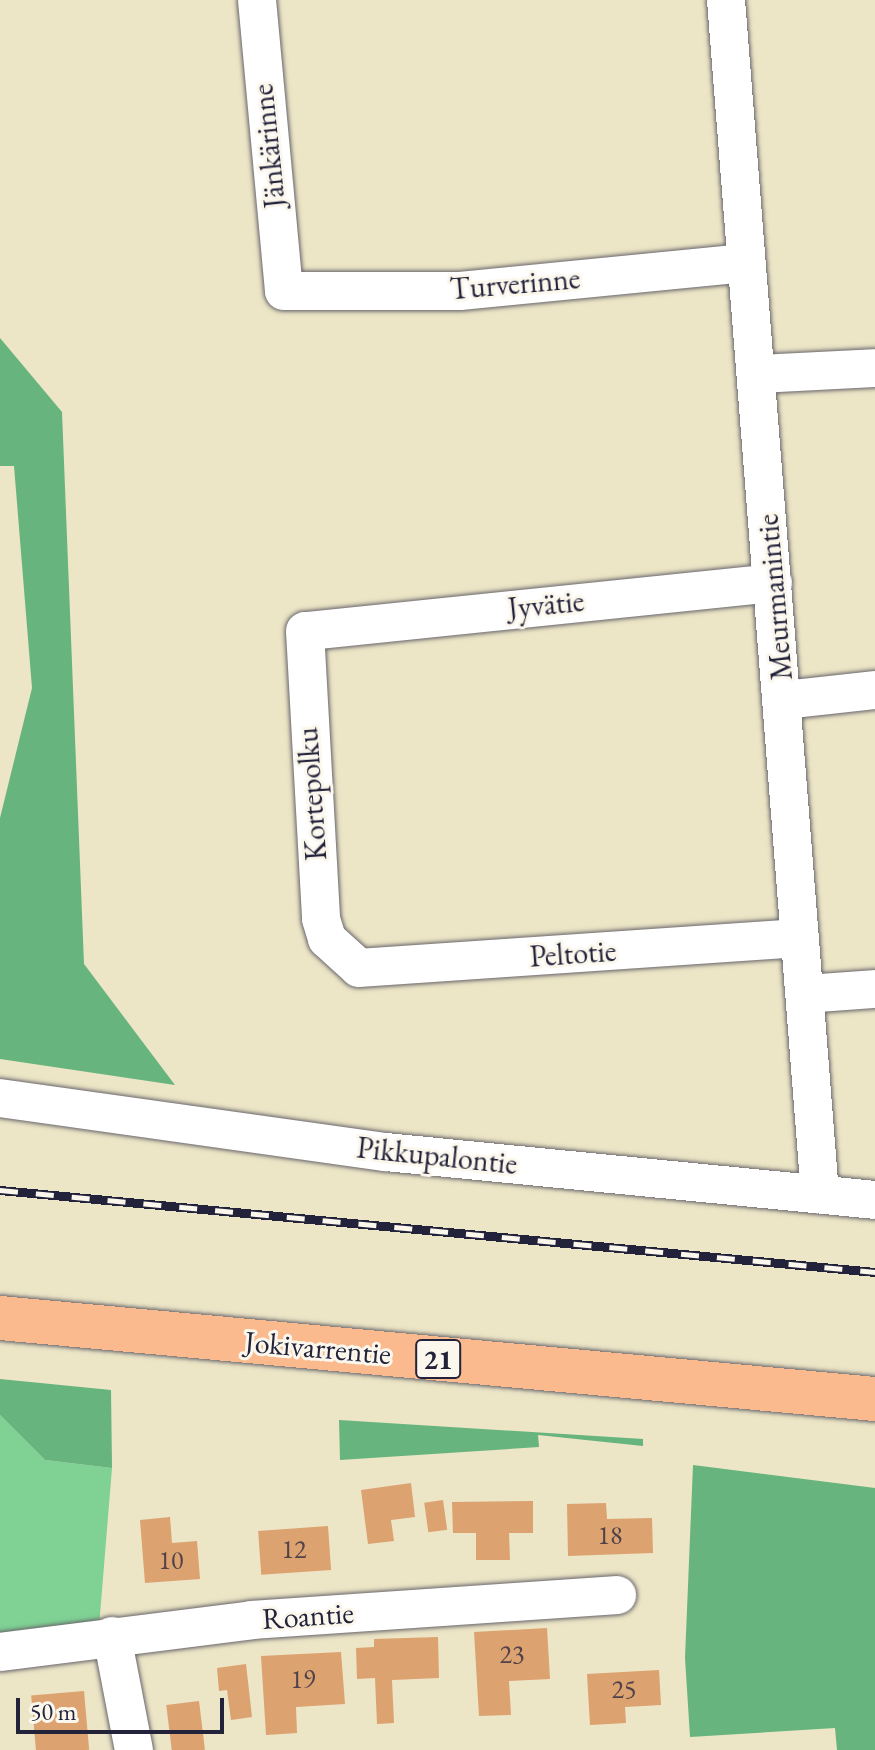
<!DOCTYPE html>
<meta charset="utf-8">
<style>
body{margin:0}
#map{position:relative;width:875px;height:1750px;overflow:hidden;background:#ece5c6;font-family:"EB Garamond",serif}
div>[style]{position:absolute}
.green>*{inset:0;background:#7fd294}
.forest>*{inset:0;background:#67b47e}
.building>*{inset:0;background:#dca270;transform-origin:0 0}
.roads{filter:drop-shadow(0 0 2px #69666c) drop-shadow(0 0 2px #69666c)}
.minor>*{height:38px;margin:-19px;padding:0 19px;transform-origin:19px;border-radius:19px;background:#fff}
.highway>*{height:44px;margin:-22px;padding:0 22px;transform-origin:22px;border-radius:22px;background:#fbba8d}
.rail>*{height:9px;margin-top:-4.5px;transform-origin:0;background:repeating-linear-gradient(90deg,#fbf7ec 0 18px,#22223b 0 36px);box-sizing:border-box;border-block:2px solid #22223b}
span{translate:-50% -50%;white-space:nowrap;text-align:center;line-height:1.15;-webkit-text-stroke:6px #fbf7ec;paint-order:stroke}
.number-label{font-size:26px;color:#504248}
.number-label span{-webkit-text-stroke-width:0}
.shield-label span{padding:2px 6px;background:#fbf7ec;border:2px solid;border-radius:6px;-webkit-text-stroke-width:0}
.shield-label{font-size:28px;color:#22223b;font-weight:700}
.street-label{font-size:30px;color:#22223b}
.scale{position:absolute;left:16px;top:1698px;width:208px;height:36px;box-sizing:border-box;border:4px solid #22223b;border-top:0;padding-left:10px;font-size:24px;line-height:28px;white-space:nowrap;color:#22223b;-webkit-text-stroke:6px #fbf7ec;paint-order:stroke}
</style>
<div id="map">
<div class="green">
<i style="clip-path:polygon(0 1415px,45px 1460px,112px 1468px,99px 1627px,0 1641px)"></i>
</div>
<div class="forest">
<i style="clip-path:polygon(0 338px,62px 412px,84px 964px,175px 1085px,0 1059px,0 818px,32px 688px,14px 466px,0 466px)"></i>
<i style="clip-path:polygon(0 1379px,111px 1390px,112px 1468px,45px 1460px,0 1415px)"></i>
<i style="clip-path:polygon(339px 1420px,643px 1439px,643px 1446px,538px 1435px,539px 1447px,340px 1460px)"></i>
<i style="clip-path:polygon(693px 1465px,875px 1488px,875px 1750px,837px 1750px,835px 1728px,690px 1737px,685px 1658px)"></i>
</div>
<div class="building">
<i style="clip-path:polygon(411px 1483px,415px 1517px,391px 1520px,394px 1541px,368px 1544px,361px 1490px)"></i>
<i style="left:443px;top:1500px;width:30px;height:19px;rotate:82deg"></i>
<i style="clip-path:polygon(533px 1501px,533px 1533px,509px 1533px,510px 1560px,476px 1560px,476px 1533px,453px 1533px,452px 1502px)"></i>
<i style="clip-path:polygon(606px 1503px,607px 1519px,652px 1518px,653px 1553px,568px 1556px,567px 1504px)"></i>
<i style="clip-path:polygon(170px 1517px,172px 1543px,197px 1541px,200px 1579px,145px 1583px,140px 1520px)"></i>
<i style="left:328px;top:1526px;width:44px;height:70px;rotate:86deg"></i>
<i style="clip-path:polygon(547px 1628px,550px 1679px,509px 1681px,511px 1715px,479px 1716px,474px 1632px)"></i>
<i style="clip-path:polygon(438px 1637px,439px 1678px,392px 1680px,394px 1723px,377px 1724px,375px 1678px,357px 1679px,356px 1648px,374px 1647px,374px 1639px)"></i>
<i style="clip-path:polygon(341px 1652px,345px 1704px,296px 1707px,297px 1733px,266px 1735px,261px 1656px)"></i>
<i style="clip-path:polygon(246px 1664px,252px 1717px,231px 1720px,227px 1690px,219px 1691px,217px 1668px)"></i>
<i style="clip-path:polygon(659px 1670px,661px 1705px,625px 1707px,626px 1723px,590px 1725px,587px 1674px)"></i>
<i style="left:84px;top:1691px;width:59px;height:53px;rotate:85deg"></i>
<i style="left:199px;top:1701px;width:49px;height:33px;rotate:83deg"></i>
</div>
<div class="roads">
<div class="minor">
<i style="left:257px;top:0;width:292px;rotate:84.7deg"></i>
<i style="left:284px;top:291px;width:176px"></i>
<i style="left:460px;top:291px;width:287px;rotate:-5.6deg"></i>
<i style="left:726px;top:0;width:1198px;rotate:85.5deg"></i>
<i style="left:758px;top:374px;width:117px;rotate:-2.9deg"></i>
<i style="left:773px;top:583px;width:470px;rotate:174.1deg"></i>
<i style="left:305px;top:631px;width:288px;rotate:86.8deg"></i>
<i style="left:321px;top:919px;width:21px;rotate:73deg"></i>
<i style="left:327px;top:939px;width:43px;rotate:42.2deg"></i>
<i style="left:359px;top:968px;width:441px;rotate:-3.9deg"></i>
<i style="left:784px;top:700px;width:92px;rotate:-6.3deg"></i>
<i style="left:805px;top:994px;width:70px;rotate:-4.1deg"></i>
<i style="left:0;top:1098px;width:390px;rotate:8deg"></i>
<i style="left:386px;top:1152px;width:491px;rotate:5.6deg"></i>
<i style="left:112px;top:1636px;width:116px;rotate:79.1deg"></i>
<i style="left:0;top:1652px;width:254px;rotate:-7.2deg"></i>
<i style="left:252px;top:1620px;width:366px;rotate:-3.9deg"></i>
</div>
<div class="highway">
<i style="left:0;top:1318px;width:879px;rotate:5.29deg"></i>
</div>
</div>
<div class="rail">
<i style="left:0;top:1190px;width:879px;rotate:5.35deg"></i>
</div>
<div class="number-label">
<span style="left:610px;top:1536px">18</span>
<span style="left:294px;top:1550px">12</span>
<span style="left:171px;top:1561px">10</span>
<span style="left:512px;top:1655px">23</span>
<span style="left:303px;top:1680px">19</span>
<span style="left:624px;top:1690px">25</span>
</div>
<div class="shield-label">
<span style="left:438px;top:1359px">21</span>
</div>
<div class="street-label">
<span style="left:269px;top:146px;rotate:-96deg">Jänkärinne</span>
<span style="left:515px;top:284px;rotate:-5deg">Turverinne</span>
<span style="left:775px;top:597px;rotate:-95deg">Meurmanintie</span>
<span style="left:546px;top:605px;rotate:-6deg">Jyvätie</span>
<span style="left:312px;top:794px;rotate:-94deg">Kortepolku</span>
<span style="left:573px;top:954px;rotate:-4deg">Peltotie</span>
<span style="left:437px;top:1156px;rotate:6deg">Pikkupalontie</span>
<span style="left:318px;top:1348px;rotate:5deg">Jokivarrentie</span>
<span style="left:308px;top:1616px;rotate:-4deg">Roantie</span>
</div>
<div class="scale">50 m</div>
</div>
